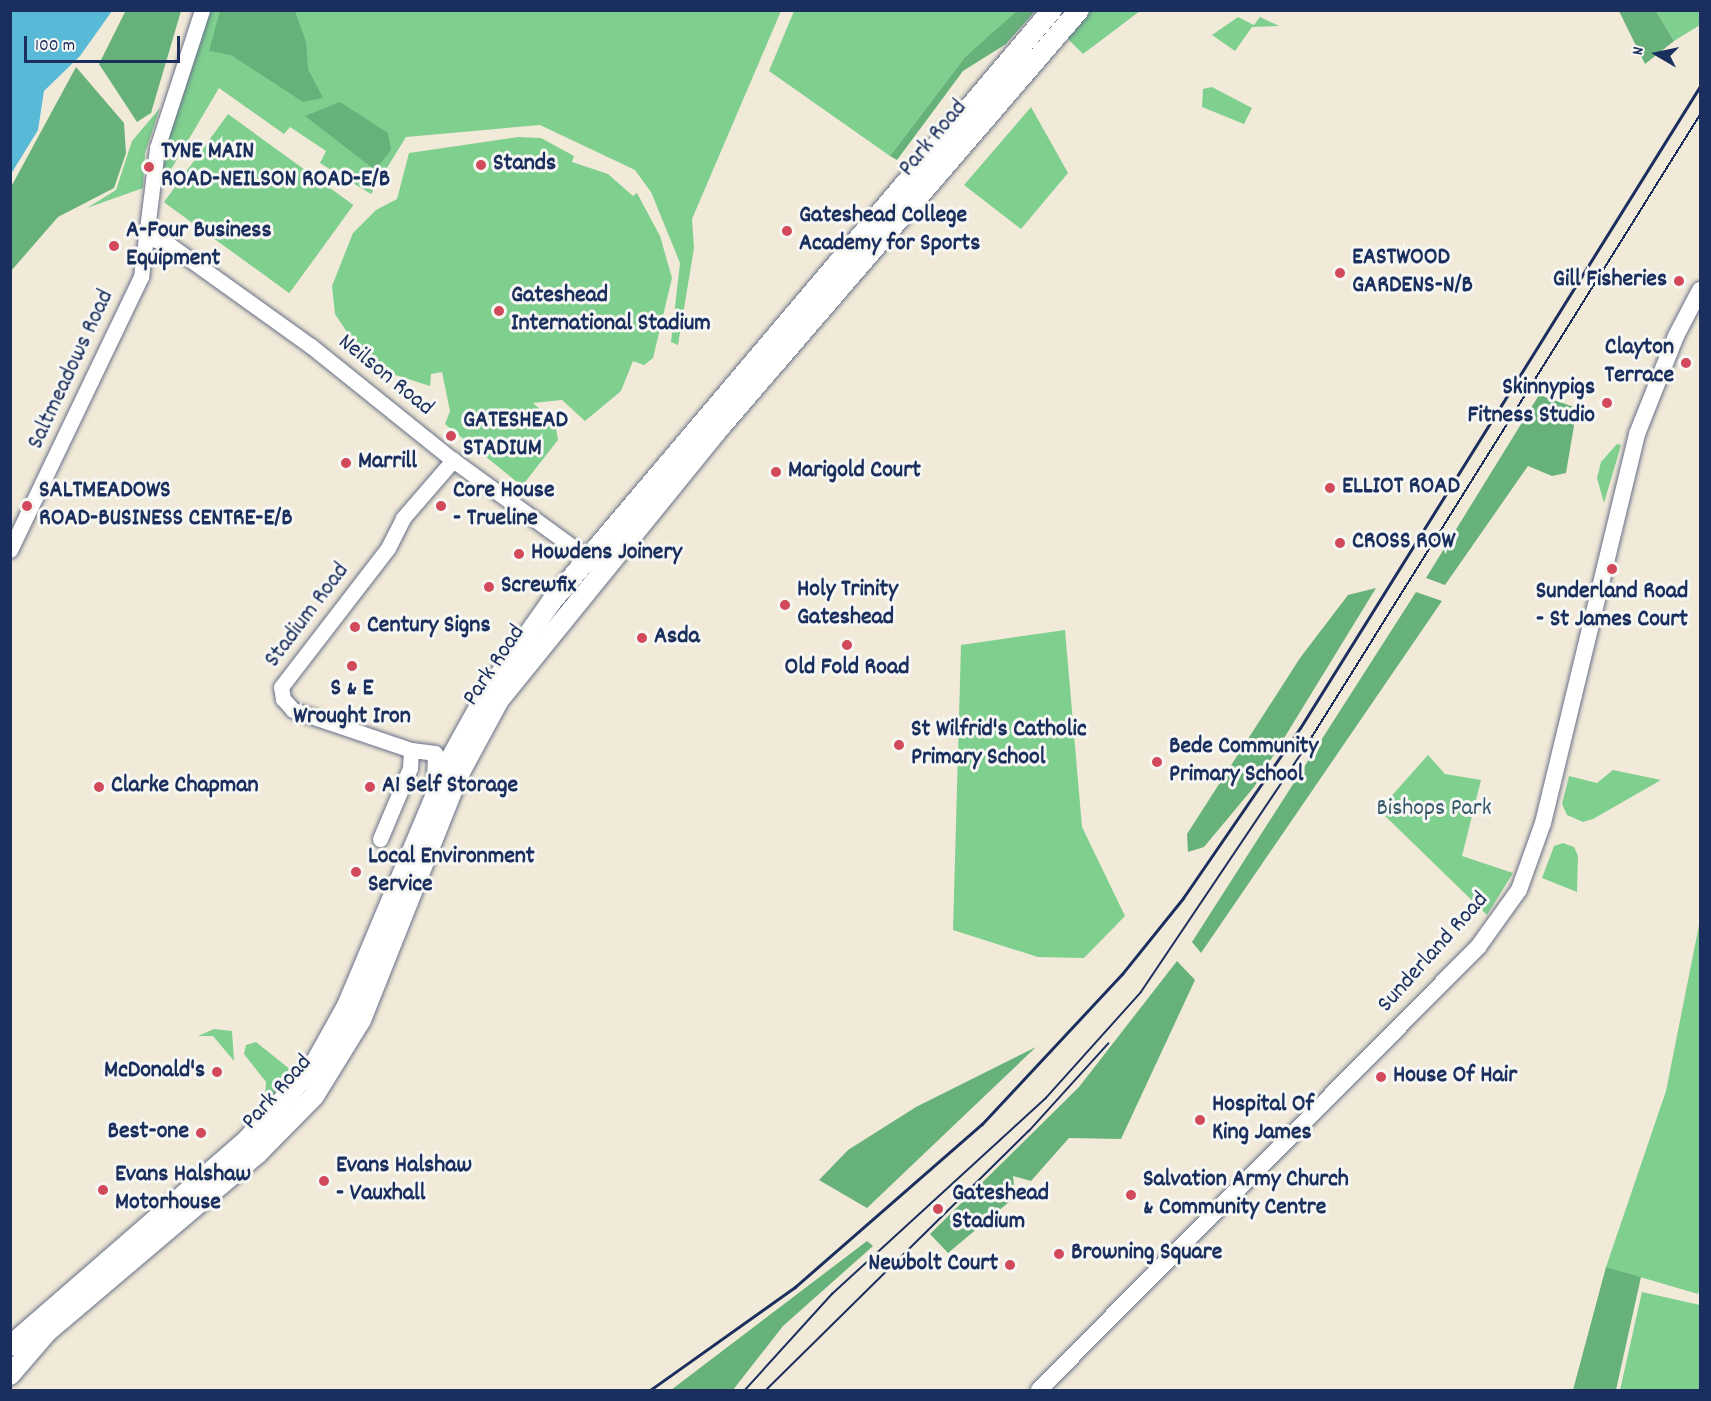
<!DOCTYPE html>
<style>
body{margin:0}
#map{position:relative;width:1711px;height:1401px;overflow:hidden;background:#f2ead8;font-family:Dekko,sans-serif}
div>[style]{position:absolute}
.green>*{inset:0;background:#7fcf8f;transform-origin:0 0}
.forest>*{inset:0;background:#67b27a}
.water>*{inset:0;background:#59bad7}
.roads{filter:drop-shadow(0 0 2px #667089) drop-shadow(0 0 2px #667089)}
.tertiary>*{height:15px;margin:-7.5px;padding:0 7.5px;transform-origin:7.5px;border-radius:7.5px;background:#fff}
.secondary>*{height:16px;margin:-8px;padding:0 8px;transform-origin:8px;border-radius:8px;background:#fff}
.trunk>*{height:20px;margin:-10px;padding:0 10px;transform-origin:10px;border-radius:10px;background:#fff}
.tram>*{height:1.5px;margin:-0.75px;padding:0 0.75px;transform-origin:0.75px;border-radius:0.75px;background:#1b2f5e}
.rail>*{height:3px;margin:-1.5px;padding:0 1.5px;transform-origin:1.5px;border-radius:1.5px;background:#1b2f5e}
.dots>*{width:16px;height:16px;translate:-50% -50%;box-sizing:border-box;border:3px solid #f6f6f2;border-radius:50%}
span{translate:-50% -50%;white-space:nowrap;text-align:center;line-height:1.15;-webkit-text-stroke:6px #f6f6f2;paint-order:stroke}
.street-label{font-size:24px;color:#1b2f5e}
.poi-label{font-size:24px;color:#1b2f5e;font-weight:700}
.left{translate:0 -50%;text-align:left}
.right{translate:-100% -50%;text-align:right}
.park-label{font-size:24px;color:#34576a}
.frame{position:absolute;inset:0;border:12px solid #1b2f5e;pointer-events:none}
.north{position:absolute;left:1627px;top:24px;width:60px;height:60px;-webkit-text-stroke:4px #f6f6f2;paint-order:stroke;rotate:279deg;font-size:16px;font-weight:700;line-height:24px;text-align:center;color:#1b2f5e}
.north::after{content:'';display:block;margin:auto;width:21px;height:27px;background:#1b2f5e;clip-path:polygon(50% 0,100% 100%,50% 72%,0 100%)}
.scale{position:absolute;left:24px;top:36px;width:156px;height:27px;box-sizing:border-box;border:3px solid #1b2f5e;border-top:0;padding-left:8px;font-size:18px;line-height:21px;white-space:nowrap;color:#1b2f5e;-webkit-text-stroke:4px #f6f6f2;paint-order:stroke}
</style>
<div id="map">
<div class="green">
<i style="clip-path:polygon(210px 11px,781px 11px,692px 219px,694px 248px,678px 345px,671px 342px,680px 263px,651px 192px,635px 170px,540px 125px,406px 137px,371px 194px,320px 163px,326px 151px,290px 127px,284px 134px,219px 88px,160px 188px,171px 126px)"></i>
<i style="clip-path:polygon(794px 11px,1018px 11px,965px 57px,890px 156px,769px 71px)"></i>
<i style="clip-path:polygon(1089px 11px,1140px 11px,1083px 54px,1066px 37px)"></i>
<i style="clip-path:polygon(1656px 11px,1700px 11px,1700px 25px,1674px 41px)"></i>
<i style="clip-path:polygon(1238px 17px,1254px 25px,1260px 17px,1279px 26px,1252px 27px,1235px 51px,1212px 35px)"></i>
<i style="clip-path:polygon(1212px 87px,1252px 108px,1244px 124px,1202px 107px,1203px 89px)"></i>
<i style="clip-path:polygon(1031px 107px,1068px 173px,1021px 229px,964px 185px)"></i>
<i style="clip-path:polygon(160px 108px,145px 153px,143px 188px,87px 208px,116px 190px,132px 141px)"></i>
<i style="left:228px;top:114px;width:155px;height:109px;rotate:36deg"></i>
<i style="clip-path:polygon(518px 137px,541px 138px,574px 156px,572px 162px,608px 174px,633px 196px,637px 193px,660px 236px,672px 278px,653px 358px,644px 365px,633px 361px,621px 391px,585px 421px,562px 400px,533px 403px,555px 422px,558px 440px,522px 486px,445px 424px,450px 411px,442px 372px,431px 374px,430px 386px,383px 371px,363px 356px,335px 314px,332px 286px,353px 233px,376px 210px,397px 199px,409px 153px)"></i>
<i style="clip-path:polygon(1617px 444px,1621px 445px,1604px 503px,1597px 478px,1601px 462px)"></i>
<i style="clip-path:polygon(1065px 630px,1082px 827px,1125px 916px,1084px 958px,1038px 957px,953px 930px,961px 645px)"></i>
<i style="clip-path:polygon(1428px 755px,1445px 774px,1481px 780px,1462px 856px,1513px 873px,1487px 915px,1379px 810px)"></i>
<i style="clip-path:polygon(1613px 770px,1661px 780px,1593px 819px,1583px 822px,1567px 815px,1562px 804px,1569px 776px,1597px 783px)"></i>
<i style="clip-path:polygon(1563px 843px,1574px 847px,1578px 856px,1577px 892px,1542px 878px,1554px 846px)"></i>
<i style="clip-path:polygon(1700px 920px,1700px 1286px,1698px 1294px,1606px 1267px,1666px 1091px)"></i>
<i style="clip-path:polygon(214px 1029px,232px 1031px,234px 1061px,213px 1036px,198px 1036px)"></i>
<i style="clip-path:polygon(256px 1042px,291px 1070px,270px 1101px,265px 1099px,266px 1082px,244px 1054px,246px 1045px)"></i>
<i style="clip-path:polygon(1642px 1292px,1700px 1305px,1700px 1390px,1620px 1390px)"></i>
</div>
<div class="forest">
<i style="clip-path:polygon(126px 10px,181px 11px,151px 113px,137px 122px,99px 64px)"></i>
<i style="clip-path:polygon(1018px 10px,1035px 11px,1006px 44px,963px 71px,897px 160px,890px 156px,965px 57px)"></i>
<i style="clip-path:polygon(220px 11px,295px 11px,306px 42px,308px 69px,323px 98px,303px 102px,231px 55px,209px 51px)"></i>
<i style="clip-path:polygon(1619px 11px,1656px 11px,1674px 41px,1645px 64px)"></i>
<i style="clip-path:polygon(76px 67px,124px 123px,126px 153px,114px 188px,58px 217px,11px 271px,11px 187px)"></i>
<i style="clip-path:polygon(340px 102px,388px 133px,391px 150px,375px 170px,305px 116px)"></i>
<i style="clip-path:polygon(1539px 395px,1577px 408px,1566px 473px,1552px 476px,1528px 466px,1445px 585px,1426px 578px)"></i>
<i style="clip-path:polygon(1376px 588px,1254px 787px,1204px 847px,1188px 852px,1187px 834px,1300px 658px,1348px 595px)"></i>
<i style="clip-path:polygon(1416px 592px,1442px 601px,1201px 953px,1192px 942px)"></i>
<i style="clip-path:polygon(1177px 961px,1195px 980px,1121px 1139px,1069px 1138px,1031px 1181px,1013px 1176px,1015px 1197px,948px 1253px,930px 1234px,1079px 1087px)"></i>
<i style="clip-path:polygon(1036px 1047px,867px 1208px,819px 1180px,848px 1150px,916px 1107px)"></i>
<i style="clip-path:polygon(867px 1241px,873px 1246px,783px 1326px,733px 1390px,671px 1390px)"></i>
<i style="clip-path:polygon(1606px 1267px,1641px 1277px,1616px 1390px,1573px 1390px)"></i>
</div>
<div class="water">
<i style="clip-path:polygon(11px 10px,112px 11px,80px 56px,44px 91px,38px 130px,11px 174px)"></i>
</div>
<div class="roads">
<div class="tertiary">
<i style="left:149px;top:238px;width:19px;rotate:16deg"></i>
<i style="left:167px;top:243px;width:177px;rotate:35.6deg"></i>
<i style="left:311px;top:346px;width:182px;rotate:38.8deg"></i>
<i style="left:453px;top:460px;width:175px;rotate:36deg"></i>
<i style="left:10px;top:550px;width:303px;rotate:-64.4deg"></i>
<i style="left:141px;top:277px;width:130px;rotate:-82.9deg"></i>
<i style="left:157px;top:148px;width:145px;rotate:-71.9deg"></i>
<i style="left:411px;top:750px;width:24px;rotate:7deg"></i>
<i style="left:435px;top:753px;width:30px;rotate:92deg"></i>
<i style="left:380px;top:839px;width:77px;rotate:-67.1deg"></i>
<i style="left:410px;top:768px;width:18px;rotate:-87deg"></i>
<i style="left:411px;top:750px;width:125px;rotate:-161.3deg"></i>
<i style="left:293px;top:710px;width:15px;rotate:-132deg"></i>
<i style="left:283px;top:699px;width:12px;rotate:-99deg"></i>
<i style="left:281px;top:687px;width:175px;rotate:-52.4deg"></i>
<i style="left:388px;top:548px;width:34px;rotate:-63deg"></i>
<i style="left:403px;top:518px;width:77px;rotate:-49.2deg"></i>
</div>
<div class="secondary">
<i style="left:1039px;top:1390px;width:624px;rotate:-45.26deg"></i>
<i style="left:1478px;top:947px;width:70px;rotate:-54.3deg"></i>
<i style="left:1519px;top:890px;width:71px;rotate:-70.3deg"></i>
<i style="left:1543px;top:823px;width:400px;rotate:-76.4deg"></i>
<i style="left:1637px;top:434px;width:105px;rotate:-68.3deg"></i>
<i style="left:1676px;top:336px;width:52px;rotate:-62.4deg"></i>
</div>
<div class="trunk">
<i style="left:10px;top:1346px;width:314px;rotate:-41deg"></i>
<i style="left:247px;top:1140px;width:98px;rotate:-47.9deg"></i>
<i style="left:313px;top:1067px;width:70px;rotate:-60.9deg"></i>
<i style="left:347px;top:1006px;width:269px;rotate:-67.2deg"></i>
<i style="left:451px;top:758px;width:74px;rotate:-61deg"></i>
<i style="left:487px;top:693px;width:113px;rotate:-54.8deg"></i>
<i style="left:552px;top:601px;width:774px;rotate:-49.77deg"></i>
<i style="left:10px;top:1375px;width:57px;rotate:-49.3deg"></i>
<i style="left:47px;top:1332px;width:275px;rotate:-40.3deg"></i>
<i style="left:257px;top:1154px;width:81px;rotate:-45.5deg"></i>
<i style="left:314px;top:1096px;width:89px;rotate:-58.3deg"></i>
<i style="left:361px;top:1020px;width:265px;rotate:-68.3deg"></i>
<i style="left:459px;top:774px;width:84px;rotate:-61.6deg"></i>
<i style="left:499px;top:700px;width:345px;rotate:-51deg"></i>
<i style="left:716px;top:432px;width:557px;rotate:-49.3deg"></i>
</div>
</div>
<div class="tram">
<i style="left:745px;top:1390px;width:130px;rotate:-47.8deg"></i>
<i style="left:832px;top:1294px;width:290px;rotate:-42.5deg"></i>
<i style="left:1046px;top:1098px;width:142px;rotate:-48.1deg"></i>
<i style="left:1141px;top:992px;width:294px;rotate:-56.1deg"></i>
<i style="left:1305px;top:748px;width:746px;rotate:-58.04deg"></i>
<i style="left:766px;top:1390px;width:369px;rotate:-44.6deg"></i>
<i style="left:1029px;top:1131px;width:118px;rotate:-47.8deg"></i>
</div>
<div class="rail">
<i style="left:650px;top:1390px;width:178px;rotate:-35.4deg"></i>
<i style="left:795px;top:1287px;width:248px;rotate:-41.1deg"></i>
<i style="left:982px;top:1124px;width:205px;rotate:-47deg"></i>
<i style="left:1122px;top:974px;width:97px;rotate:-51.2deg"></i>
<i style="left:1183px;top:898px;width:206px;rotate:-55.5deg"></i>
<i style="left:1300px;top:728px;width:756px;rotate:-58.07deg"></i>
</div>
<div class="dots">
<i style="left:481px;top:165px;background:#d1495b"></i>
<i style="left:149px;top:167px;background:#d1495b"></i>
<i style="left:787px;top:231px;background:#d1495b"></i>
<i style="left:114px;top:246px;background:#d1495b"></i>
<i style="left:1340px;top:273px;background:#d1495b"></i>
<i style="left:1679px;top:281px;background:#d1495b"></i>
<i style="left:499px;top:311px;background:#d1495b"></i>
<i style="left:1686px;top:363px;background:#d1495b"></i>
<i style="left:1607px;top:403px;background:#d1495b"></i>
<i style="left:451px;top:436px;background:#d1495b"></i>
<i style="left:346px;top:463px;background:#d1495b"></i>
<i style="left:776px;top:472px;background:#d1495b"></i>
<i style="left:1330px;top:488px;background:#d1495b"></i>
<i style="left:27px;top:506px;background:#d1495b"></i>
<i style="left:441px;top:506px;background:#d1495b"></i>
<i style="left:1340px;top:543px;background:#d1495b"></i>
<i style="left:519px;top:554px;background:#d1495b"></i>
<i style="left:1612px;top:569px;background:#d1495b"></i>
<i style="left:489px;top:587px;background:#d1495b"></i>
<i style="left:785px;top:605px;background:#d1495b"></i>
<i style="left:355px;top:627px;background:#d1495b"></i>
<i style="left:642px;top:638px;background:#d1495b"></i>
<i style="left:847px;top:645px;background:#d1495b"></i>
<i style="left:352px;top:666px;background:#d1495b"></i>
<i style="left:899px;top:745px;background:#d1495b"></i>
<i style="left:1157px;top:762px;background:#d1495b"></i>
<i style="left:99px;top:787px;background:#d1495b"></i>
<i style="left:370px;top:787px;background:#d1495b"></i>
<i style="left:356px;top:872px;background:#d1495b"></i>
<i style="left:217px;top:1072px;background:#d1495b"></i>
<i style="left:1381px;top:1077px;background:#d1495b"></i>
<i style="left:1200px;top:1120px;background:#d1495b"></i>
<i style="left:201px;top:1133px;background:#d1495b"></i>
<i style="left:324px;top:1181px;background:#d1495b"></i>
<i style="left:103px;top:1190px;background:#d1495b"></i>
<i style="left:1131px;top:1195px;background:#d1495b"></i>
<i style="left:938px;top:1209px;background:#d1495b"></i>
<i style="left:1059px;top:1254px;background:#d1495b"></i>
<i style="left:1010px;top:1265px;background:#d1495b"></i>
</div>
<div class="street-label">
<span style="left:934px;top:139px;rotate:-50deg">Park Road</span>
<span style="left:72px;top:370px;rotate:-65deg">Saltmeadows Road</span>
<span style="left:385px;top:376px;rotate:39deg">Neilson Road</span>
<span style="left:308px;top:616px;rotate:-53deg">Stadium Road</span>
<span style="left:495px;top:666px;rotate:-56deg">Park Road</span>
<span style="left:1434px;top:953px;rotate:-48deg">Sunderland Road</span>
<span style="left:278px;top:1093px;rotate:-48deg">Park Road</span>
</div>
<div class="poi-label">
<span class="left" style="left:161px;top:167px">TYNE MAIN<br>ROAD-NEILSON ROAD-E/B</span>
<span class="left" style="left:493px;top:165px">Stands</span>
<span class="left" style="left:799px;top:231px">Gateshead College<br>Academy for Sports</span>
<span class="left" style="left:126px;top:246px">A-Four Business<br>Equipment</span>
<span class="left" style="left:1352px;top:273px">EASTWOOD<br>GARDENS-N/B</span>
<span class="right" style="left:1667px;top:281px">Gill Fisheries</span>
<span class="left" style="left:511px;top:311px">Gateshead<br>International Stadium</span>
<span class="right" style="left:1674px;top:363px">Clayton<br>Terrace</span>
<span class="right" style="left:1595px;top:403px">Skinnypigs<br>Fitness Studio</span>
<span class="left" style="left:463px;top:436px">GATESHEAD<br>STADIUM</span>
<span class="left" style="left:358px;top:463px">Marrill</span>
<span class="left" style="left:788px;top:472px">Marigold Court</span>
<span class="left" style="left:1342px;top:488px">ELLIOT ROAD</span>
<span class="left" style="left:39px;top:506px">SALTMEADOWS<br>ROAD-BUSINESS CENTRE-E/B</span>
<span class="left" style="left:453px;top:506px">Core House<br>- Trueline</span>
<span class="left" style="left:1352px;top:543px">CROSS ROW</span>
<span class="left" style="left:531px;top:554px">Howdens Joinery</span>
<span class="left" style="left:501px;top:587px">Screwfix</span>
<span class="left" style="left:797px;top:605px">Holy Trinity<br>Gateshead</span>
<span style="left:1612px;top:607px">Sunderland Road<br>- St James Court</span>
<span class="left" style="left:367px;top:627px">Century Signs</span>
<span class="left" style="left:654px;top:638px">Asda</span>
<span style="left:847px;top:669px">Old Fold Road</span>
<span style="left:352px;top:704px">S &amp; E<br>Wrought Iron</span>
<span class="left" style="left:911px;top:745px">St Wilfrid's Catholic<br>Primary School</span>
<span class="left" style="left:1169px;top:762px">Bede Community<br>Primary School</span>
<span class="left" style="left:111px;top:787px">Clarke Chapman</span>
<span class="left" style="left:382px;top:787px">A1 Self Storage</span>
<span class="left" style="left:368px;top:872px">Local Environment<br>Service</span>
<span class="right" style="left:205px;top:1072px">McDonald's</span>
<span class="left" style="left:1393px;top:1077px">House Of Hair</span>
<span class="left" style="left:1212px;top:1120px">Hospital Of<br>King James</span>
<span class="right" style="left:189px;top:1133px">Best-one</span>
<span class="left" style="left:336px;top:1181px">Evans Halshaw<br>- Vauxhall</span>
<span class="left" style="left:115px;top:1190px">Evans Halshaw<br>Motorhouse</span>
<span class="left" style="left:1143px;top:1195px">Salvation Army Church<br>&amp; Community Centre</span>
<span class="left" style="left:952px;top:1209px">Gateshead<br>Stadium</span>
<span class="left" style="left:1071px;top:1254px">Browning Square</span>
<span class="right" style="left:998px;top:1265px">Newbolt Court</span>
</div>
<div class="park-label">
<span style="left:1434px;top:810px">Bishops Park</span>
</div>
<div class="frame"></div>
<div class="north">N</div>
<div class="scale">100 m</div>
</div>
